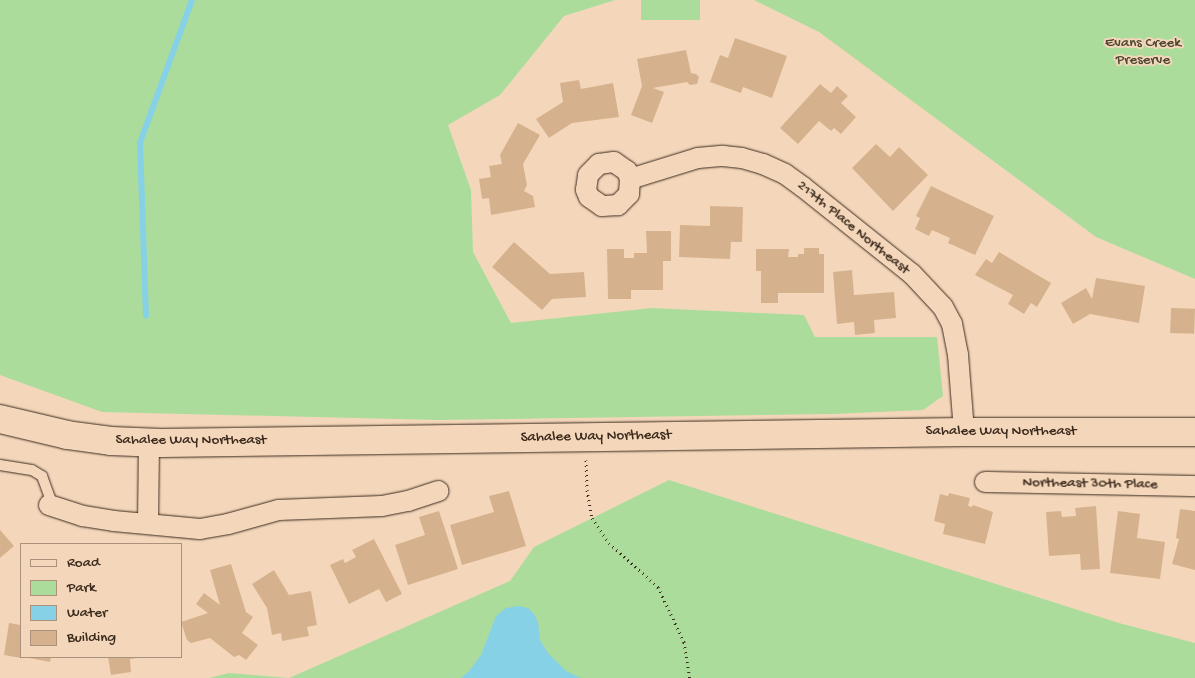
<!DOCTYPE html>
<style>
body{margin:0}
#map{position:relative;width:1195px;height:678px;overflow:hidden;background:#f4d7ba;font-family:"Gochi Hand",sans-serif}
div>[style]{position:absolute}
.green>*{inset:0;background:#acdc9c;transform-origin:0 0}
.water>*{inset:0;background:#87d1e7}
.stream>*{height:5.5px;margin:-2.75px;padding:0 2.75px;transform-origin:2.75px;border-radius:2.75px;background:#87d1e7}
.building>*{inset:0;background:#d5b28d;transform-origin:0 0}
.path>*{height:3px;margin-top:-1.5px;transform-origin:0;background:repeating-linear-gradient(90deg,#3b2a1e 0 1px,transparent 0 5px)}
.roads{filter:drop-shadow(0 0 1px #3b2a1e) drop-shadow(0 0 1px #3b2a1e)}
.service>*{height:10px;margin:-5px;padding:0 5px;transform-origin:5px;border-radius:5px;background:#f4d7ba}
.minor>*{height:20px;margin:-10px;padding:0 10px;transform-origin:10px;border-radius:10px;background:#f4d7ba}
.secondary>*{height:28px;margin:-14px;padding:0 14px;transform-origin:14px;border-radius:14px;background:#f4d7ba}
span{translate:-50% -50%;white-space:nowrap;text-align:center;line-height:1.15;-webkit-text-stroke:4px #f4d7ba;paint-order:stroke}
.park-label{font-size:15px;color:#4c4531}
.street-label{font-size:15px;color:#3b2a1e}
.legend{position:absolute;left:20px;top:543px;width:162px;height:115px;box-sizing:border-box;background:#f4d7ba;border:1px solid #aa927c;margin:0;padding:6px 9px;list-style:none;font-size:15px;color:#3b2a1e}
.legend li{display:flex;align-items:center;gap:10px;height:25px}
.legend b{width:25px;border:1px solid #aa927c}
</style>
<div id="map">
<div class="green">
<i style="clip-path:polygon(0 0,615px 0,564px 16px,500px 95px,448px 125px,471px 190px,473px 252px,511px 323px,652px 308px,804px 315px,815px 337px,937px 337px,943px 396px,923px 410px,833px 414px,438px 420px,102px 412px,0 375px)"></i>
<i style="left:641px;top:0;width:59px;height:20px"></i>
<i style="clip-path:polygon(754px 0,1195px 0,1195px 279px,1096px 237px,819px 32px)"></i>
<i style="clip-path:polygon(669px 480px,1119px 623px,1195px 643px,1195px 678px,289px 678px,510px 581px,534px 547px)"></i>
<i style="clip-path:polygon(229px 673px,288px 678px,209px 678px)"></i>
</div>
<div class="water">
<i style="clip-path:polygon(518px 606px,528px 608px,534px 614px,538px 622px,540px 640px,548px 653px,566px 671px,581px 678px,461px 678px,469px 671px,481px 655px,496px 616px,506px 608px)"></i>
</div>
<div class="stream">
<i style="left:146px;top:316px;width:173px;rotate:-92deg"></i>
<i style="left:140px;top:143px;width:152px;rotate:-70deg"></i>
</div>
<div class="building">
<i style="clip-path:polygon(735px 38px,787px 56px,772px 98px,743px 87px,741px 93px,710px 82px,720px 55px,728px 58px)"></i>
<i style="clip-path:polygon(686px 50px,691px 73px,696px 74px,699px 77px,697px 84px,690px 85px,687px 82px,653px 88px,664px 92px,652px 123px,631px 115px,642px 86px,637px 59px)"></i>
<i style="clip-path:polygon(579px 80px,581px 89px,613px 83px,619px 117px,572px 123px,549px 138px,536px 119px,563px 102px,560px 83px)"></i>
<i style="clip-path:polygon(820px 84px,831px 93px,837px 86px,848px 96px,841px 103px,856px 117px,841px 134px,834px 128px,831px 131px,819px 121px,798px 144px,780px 128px)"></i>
<i style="clip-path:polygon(518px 123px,540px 135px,523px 164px,527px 185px,524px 191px,533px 196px,535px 207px,491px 215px,489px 198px,482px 199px,479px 179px,491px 177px,489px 166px,502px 164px,500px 155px)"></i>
<i style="clip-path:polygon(876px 144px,890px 157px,899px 147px,928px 175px,893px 211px,852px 168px)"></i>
<i style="clip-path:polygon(931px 186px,994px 216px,975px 255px,948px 243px,950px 238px,932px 230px,929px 236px,915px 229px,920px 218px,916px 216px)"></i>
<i style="clip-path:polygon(710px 206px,743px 207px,742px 242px,731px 242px,730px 259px,679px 257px,680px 225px,710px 226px)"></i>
<i style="clip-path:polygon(646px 231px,671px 231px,671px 261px,663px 261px,663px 290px,631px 290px,631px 299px,608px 299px,607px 249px,624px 249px,624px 258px,634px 258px,634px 253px,647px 253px)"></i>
<i style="clip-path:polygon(514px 242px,550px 274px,584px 272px,586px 297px,552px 299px,542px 310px,492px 267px)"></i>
<i style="clip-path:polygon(804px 248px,819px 248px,819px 254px,824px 254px,824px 293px,778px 293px,778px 303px,761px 303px,761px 271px,756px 271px,756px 249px,789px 249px,788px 257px,798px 257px,798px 254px,804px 254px)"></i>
<i style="clip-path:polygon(999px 252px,1051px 283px,1037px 307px,1031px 303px,1024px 314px,1008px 304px,1013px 295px,975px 275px,986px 259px,992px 263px)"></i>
<i style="clip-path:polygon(852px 270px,854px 295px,894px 292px,896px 318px,874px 320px,875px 333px,855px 335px,854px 322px,837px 324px,833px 272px)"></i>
<i style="clip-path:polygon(1096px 278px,1145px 286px,1139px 323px,1090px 314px,1073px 324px,1061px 303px,1086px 288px,1092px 299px)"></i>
<i style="left:1171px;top:308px;width:24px;height:25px;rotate:2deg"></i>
<i style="clip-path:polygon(509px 491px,526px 546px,462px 565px,450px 525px,494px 512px,489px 496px)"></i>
<i style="clip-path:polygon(949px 493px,970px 498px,968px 506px,972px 507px,973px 505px,993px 512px,985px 544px,943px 534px,945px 524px,934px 521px,940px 494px,948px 496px)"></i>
<i style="clip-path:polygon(1096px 506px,1100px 569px,1081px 570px,1080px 554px,1049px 556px,1046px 512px,1061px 511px,1062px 517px,1076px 516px,1075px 508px)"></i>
<i style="clip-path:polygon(1180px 509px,1195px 511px,1195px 570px,1172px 564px,1179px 539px,1176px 538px)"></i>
<i style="clip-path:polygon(439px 511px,458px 569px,408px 585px,395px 545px,425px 535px,419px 517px)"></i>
<i style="clip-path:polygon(1118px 511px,1140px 514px,1137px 538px,1165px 542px,1160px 579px,1110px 573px)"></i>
<i style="clip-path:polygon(0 530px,14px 546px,0 558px)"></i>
<i style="clip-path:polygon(374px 539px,402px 594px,386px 602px,379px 589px,349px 604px,330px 565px,343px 559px,345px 563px,356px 557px,352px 550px)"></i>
<i style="clip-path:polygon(231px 564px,246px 612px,253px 617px,242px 633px,258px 645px,246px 660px,239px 655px,234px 657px,210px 638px,191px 643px,187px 640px,181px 622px,208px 613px,196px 604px,204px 593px,220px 605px,210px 570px)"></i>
<i style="clip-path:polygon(274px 570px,289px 595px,311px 591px,317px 625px,307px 627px,309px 636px,282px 641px,281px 633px,272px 635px,267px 608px,252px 584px)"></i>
<i style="clip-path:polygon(9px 623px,21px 625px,21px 658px,4px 655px)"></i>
<i style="clip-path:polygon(24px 657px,51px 657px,50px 662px)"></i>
<i style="clip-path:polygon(108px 657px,138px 657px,138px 658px,130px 659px,131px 672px,111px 675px)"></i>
</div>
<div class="path">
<i style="left:586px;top:460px;width:30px;rotate:88deg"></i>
<i style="left:587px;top:490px;width:28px;rotate:80deg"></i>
<i style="left:592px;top:518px;width:30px;rotate:56deg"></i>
<i style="left:609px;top:543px;width:66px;rotate:41.9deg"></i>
<i style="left:658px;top:587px;width:61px;rotate:64.7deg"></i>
<i style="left:684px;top:642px;width:36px;rotate:81deg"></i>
</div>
<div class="roads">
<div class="service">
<i style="left:0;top:465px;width:32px;rotate:9deg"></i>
<i style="left:32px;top:470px;width:12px;rotate:31deg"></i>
<i style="left:42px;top:476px;width:23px;rotate:70deg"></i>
<i style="left:50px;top:498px;width:7px;rotate:98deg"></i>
</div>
<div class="minor">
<i style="left:630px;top:179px;width:15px;rotate:94deg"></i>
<i style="left:629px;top:194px;width:16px;rotate:135deg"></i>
<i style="left:618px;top:205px;width:16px;rotate:176deg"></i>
<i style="left:602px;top:206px;width:16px;rotate:-145deg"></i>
<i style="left:589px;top:197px;width:8px;rotate:-113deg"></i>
<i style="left:586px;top:190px;width:15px;rotate:-82deg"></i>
<i style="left:588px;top:175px;width:16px;rotate:-45deg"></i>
<i style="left:599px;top:164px;width:15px;rotate:-8deg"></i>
<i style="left:614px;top:162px;width:16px;rotate:35deg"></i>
<i style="left:627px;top:171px;width:9px;rotate:69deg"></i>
<i style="left:630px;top:179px;width:71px;rotate:-17.2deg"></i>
<i style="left:698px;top:158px;width:25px;rotate:-5deg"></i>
<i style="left:723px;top:156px;width:19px;rotate:6deg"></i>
<i style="left:742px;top:158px;width:22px;rotate:16deg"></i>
<i style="left:763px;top:164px;width:24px;rotate:24deg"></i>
<i style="left:785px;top:174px;width:22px;rotate:36deg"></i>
<i style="left:803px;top:187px;width:139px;rotate:38.6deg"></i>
<i style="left:912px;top:274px;width:45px;rotate:46.8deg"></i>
<i style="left:943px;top:307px;width:19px;rotate:62deg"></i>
<i style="left:952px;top:324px;width:32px;rotate:79deg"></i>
<i style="left:958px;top:355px;width:77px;rotate:85.5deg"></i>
<i style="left:985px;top:482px;width:210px;rotate:1.1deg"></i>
<i style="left:49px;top:505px;width:36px;rotate:18deg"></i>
<i style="left:83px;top:516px;width:31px;rotate:9deg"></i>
<i style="left:114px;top:521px;width:86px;rotate:5.3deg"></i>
<i style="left:200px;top:529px;width:28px;rotate:-10deg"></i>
<i style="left:228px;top:524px;width:52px;rotate:-15.6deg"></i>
<i style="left:278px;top:510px;width:104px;rotate:-2.2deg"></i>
<i style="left:382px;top:506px;width:26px;rotate:-11deg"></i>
<i style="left:408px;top:501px;width:32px;rotate:-18deg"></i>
<i style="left:148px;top:524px;width:82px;rotate:-89.3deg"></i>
</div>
<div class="secondary">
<i style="left:0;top:419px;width:69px;rotate:13.4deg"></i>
<i style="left:67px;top:435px;width:44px;rotate:7.8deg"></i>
<i style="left:111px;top:441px;width:50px;rotate:2.3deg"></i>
<i style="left:161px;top:443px;width:803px;rotate:-0.78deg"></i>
<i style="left:964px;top:432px;width:231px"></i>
</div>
</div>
<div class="park-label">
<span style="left:1143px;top:52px">Evans Creek<br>Preserve</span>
</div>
<div class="street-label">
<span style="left:853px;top:228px;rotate:39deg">217th Place Northeast</span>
<span style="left:1001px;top:432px">Sahalee Way Northeast</span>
<span style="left:596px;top:437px;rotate:-1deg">Sahalee Way Northeast</span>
<span style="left:191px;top:441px">Sahalee Way Northeast</span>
<span style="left:1090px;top:484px;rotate:1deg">Northeast 30th Place</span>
</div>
<ul class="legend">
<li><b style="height:6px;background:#f4d7ba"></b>Road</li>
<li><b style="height:14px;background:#acdc9c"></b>Park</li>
<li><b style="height:14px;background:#87d1e7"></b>Water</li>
<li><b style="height:14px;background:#d5b28d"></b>Building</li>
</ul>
</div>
